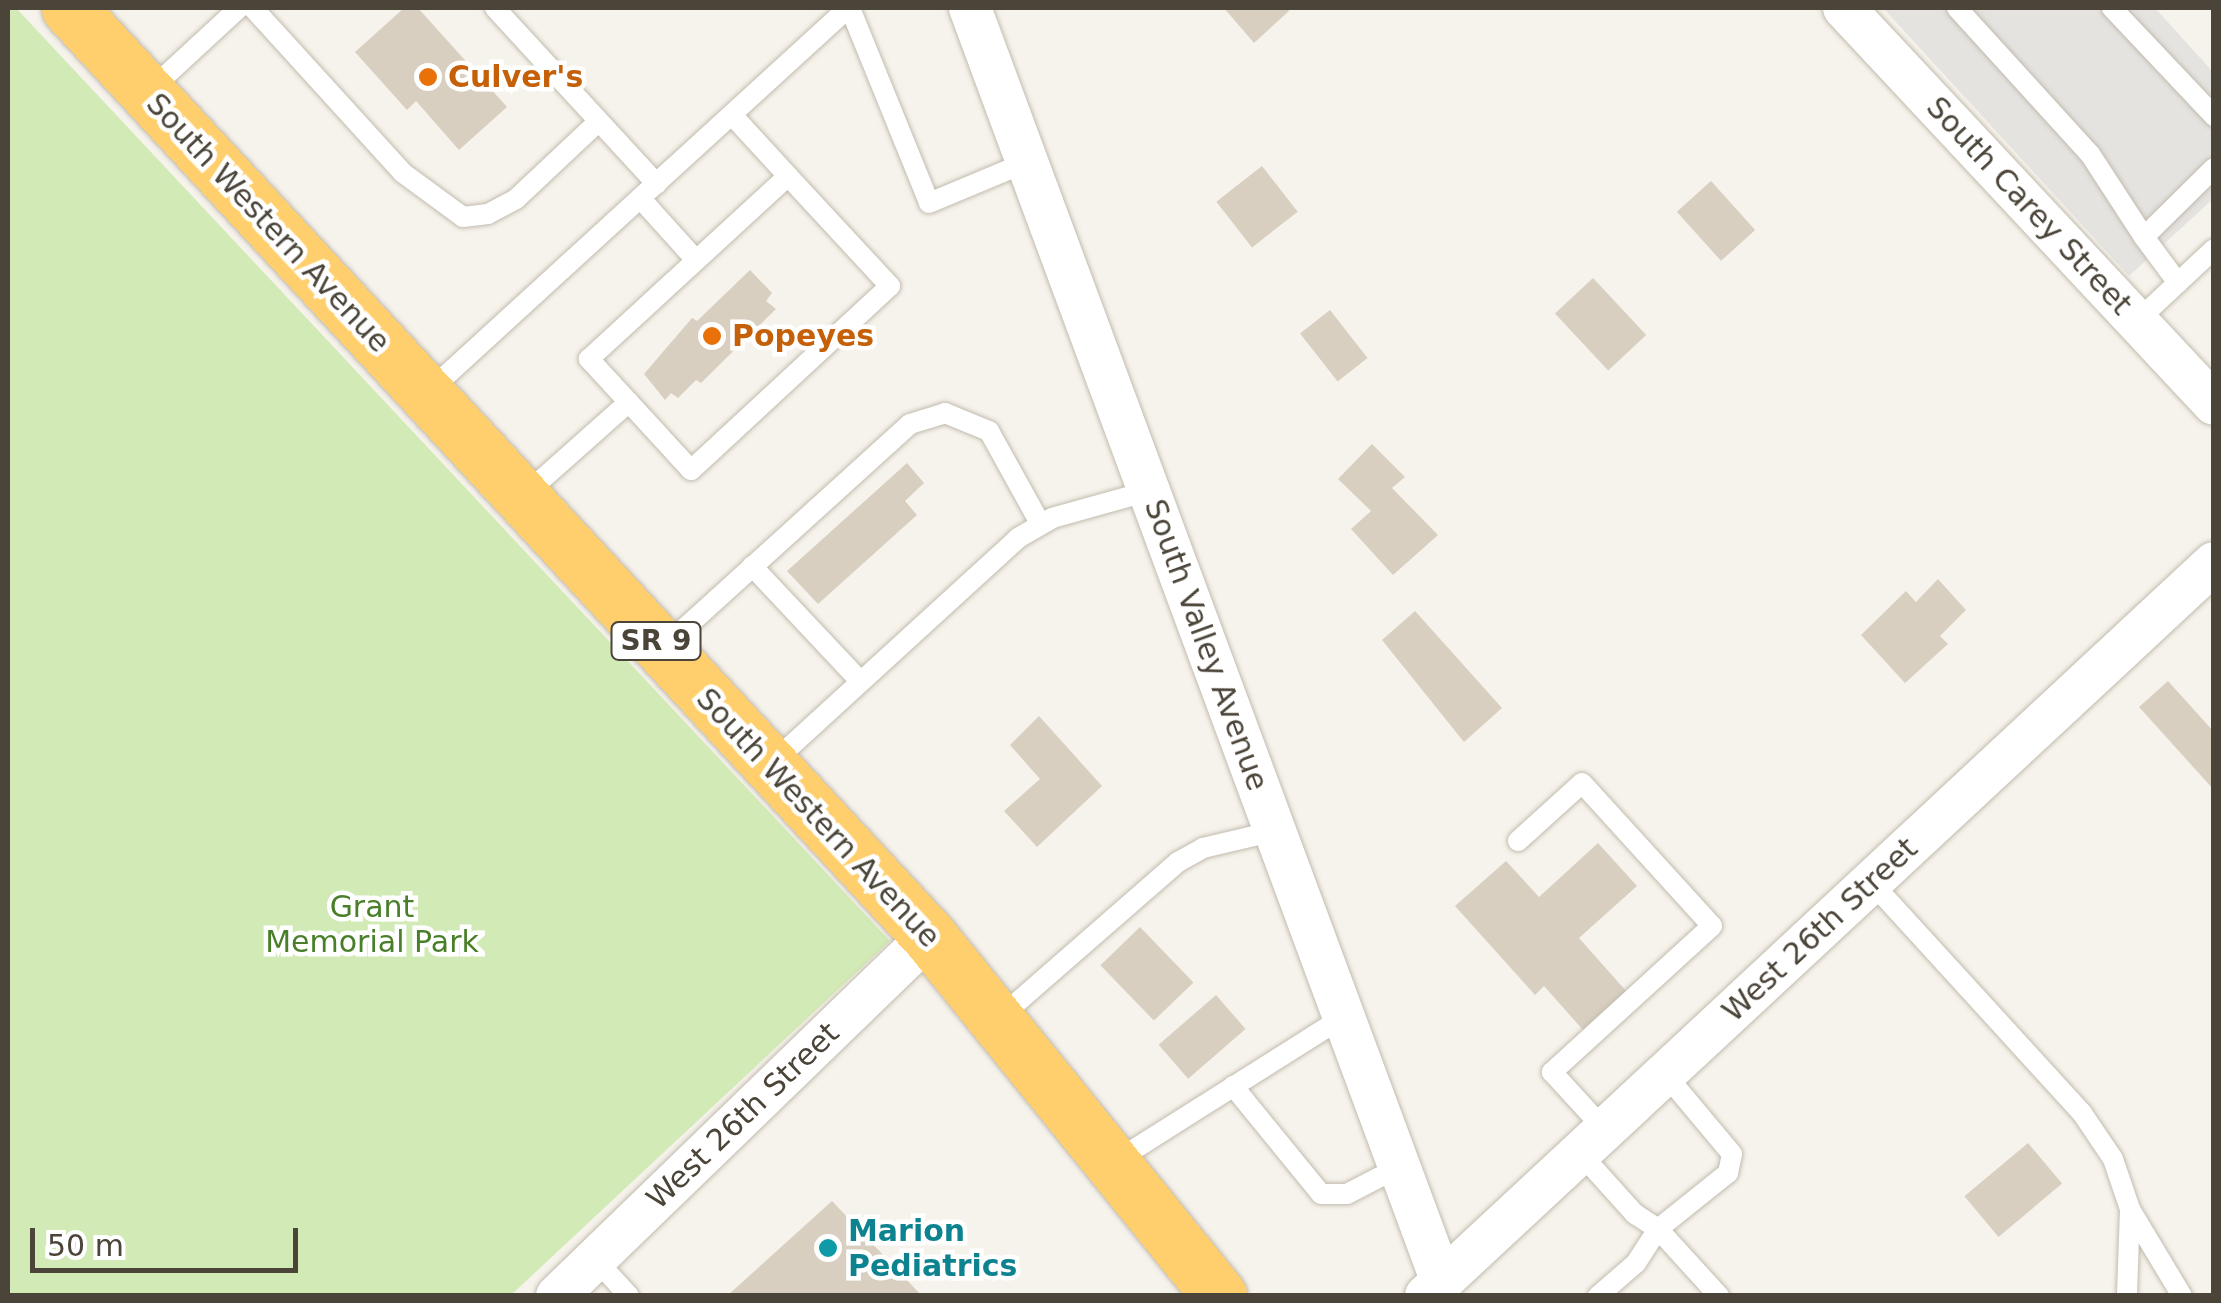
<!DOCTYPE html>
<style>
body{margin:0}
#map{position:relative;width:2221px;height:1303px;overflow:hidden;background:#f6f3ec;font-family:"DejaVu Sans",sans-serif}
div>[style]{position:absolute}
.green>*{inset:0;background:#d2eab5}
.parking>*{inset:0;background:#e5e3e0}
.building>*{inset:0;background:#d8cfc1;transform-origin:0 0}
.roads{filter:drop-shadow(0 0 2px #c2bbae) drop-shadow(0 0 2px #c2bbae)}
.lane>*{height:20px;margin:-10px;padding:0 10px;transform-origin:10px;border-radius:10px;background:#fff}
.street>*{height:42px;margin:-21px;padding:0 21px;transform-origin:21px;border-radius:21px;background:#fff}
.highway>*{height:55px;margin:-27.5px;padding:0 27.5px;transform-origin:27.5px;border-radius:27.5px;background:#ffcf6e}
.dots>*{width:28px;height:28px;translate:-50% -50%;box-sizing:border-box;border:5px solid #fff;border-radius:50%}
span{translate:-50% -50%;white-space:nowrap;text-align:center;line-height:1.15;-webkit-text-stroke:9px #fff;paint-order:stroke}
.shield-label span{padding:2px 8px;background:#fff;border:2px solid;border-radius:8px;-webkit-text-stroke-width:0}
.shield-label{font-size:28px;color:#4b4439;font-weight:700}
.food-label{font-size:30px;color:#c56008;font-weight:700}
.left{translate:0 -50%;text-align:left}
.street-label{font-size:30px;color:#4b4439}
.park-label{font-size:30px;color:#4a7f2a}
.culture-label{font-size:30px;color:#0d838f;font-weight:700}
.frame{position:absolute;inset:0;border:10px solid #4b4439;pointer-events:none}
.scale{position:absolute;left:30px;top:1228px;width:268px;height:45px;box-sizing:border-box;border:5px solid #4b4439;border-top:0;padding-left:12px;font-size:30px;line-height:35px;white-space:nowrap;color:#4b4439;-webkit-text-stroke:8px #fff;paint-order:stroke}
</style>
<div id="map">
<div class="green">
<i style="clip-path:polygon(8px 8px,16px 8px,890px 941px,511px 1295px,8px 1295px)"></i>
</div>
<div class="parking">
<i style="clip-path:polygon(1883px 8px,2155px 8px,2213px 72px,2213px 199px,2129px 276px)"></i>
</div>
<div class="building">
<i style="clip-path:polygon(404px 8px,418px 8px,507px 107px,459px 150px,416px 101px,407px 110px,355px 52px)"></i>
<i style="clip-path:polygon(1224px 8px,1287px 8px,1289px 11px,1254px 43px)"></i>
<i style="left:1262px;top:166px;width:58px;height:58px;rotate:52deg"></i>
<i style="left:1711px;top:181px;width:66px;height:46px;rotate:48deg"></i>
<i style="clip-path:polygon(750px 270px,772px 293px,766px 301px,776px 309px,701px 383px,696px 380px,678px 398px,671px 393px,665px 400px,644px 374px,692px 318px,697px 321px)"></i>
<i style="left:1593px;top:278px;width:78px;height:52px;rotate:47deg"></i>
<i style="left:1330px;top:310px;width:61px;height:38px;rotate:52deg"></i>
<i style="clip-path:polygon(1372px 444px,1405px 477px,1392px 488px,1438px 535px,1393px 575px,1351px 529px,1371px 511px,1338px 479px)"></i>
<i style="clip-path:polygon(907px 463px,924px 483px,905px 501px,917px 515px,818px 604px,787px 571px)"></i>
<i style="clip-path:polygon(1938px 579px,1966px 610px,1940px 636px,1948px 644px,1905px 683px,1861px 635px,1906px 591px,1916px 602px)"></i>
<i style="clip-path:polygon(1415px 611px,1502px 708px,1464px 742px,1382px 640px)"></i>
<i style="clip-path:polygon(2168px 681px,2214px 732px,2214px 790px,2139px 707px)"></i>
<i style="clip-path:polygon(1039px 716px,1102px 786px,1037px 847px,1004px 811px,1040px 779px,1010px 745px)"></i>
<i style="clip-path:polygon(1598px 843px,1637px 886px,1579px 938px,1626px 991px,1583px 1030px,1544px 986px,1535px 995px,1455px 906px,1506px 861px,1539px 897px)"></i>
<i style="left:1140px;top:927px;width:77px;height:55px;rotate:46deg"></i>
<i style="left:1216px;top:995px;width:45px;height:76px;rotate:49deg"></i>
<i style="left:2028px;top:1143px;width:53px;height:83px;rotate:50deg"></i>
<i style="clip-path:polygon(832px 1201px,922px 1296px,727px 1296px)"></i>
</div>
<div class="roads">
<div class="lane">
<i style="left:253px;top:8px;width:223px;rotate:47.7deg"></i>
<i style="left:403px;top:173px;width:74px;rotate:36.3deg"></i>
<i style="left:463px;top:217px;width:25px;rotate:-7deg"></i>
<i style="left:488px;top:214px;width:32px;rotate:-28deg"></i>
<i style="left:516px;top:199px;width:112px;rotate:-43.2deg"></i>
<i style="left:495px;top:8px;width:239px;rotate:47.4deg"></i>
<i style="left:850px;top:8px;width:210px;rotate:67.9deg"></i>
<i style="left:929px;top:203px;width:106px;rotate:-22.7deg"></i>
<i style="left:1957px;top:8px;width:197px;rotate:47.7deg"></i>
<i style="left:2090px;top:154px;width:99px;rotate:57deg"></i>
<i style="left:2112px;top:8px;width:149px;rotate:46.6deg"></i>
<i style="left:149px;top:91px;width:122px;rotate:-42.7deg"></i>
<i style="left:732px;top:115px;width:83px;rotate:47.4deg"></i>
<i style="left:788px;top:176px;width:150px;rotate:47.2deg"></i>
<i style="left:890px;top:286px;width:271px;rotate:137.2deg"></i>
<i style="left:691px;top:470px;width:151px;rotate:-132.6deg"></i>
<i style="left:589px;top:359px;width:270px;rotate:-42.6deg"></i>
<i style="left:641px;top:199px;width:82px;rotate:48deg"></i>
<i style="left:2178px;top:283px;width:57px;rotate:-126.5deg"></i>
<i style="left:2144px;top:237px;width:98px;rotate:-44.6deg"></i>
<i style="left:2137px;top:321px;width:105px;rotate:-43.1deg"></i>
<i style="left:428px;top:392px;width:569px;rotate:-42.44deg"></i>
<i style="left:522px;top:497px;width:143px;rotate:-41.6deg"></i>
<i style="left:752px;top:566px;width:158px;rotate:46.8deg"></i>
<i style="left:664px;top:647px;width:332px;rotate:-42.2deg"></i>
<i style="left:910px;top:424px;width:37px;rotate:-17deg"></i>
<i style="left:945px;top:413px;width:48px;rotate:22.2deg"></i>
<i style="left:989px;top:431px;width:105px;rotate:61deg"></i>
<i style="left:772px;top:763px;width:333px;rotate:-42.4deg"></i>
<i style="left:1018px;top:538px;width:39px;rotate:-30deg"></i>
<i style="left:1052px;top:518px;width:101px;rotate:-15.6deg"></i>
<i style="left:1518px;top:841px;width:86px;rotate:-42.2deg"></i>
<i style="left:1582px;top:783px;width:193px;rotate:47.7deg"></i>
<i style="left:1712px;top:926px;width:217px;rotate:137.6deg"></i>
<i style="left:1552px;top:1072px;width:79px;rotate:47.6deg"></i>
<i style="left:1871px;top:882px;width:313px;rotate:47.6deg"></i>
<i style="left:2082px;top:1113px;width:55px;rotate:56deg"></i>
<i style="left:2113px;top:1159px;width:53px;rotate:71.2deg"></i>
<i style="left:2130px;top:1209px;width:87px;rotate:92deg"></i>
<i style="left:998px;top:1019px;width:239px;rotate:-41.1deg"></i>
<i style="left:1178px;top:862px;width:29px;rotate:-29deg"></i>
<i style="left:1203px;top:848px;width:74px;rotate:-13.3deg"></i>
<i style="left:1233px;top:1086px;width:139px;rotate:50.8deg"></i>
<i style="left:1321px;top:1194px;width:26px"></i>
<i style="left:1347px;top:1194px;width:59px;rotate:-27.4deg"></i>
<i style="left:1580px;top:1153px;width:82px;rotate:48deg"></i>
<i style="left:1635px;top:1214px;width:27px;rotate:33deg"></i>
<i style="left:1658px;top:1229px;width:90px;rotate:-38.7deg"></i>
<i style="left:1728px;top:1173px;width:19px;rotate:-78deg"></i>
<i style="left:1732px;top:1154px;width:104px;rotate:-129.9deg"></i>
<i style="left:1114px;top:1162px;width:271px;rotate:-32.3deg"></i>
<i style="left:2131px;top:1211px;width:99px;rotate:59deg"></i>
<i style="left:595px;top:1259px;width:50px;rotate:47.4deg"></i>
<i style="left:1598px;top:1296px;width:50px;rotate:-41deg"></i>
<i style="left:1636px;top:1263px;width:40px;rotate:-57.1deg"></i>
<i style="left:1658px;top:1229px;width:91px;rotate:47.7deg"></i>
</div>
<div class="street">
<i style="left:970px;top:8px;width:1359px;rotate:69.67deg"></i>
<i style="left:1844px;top:8px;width:542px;rotate:46.94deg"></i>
<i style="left:557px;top:1296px;width:518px;rotate:-44.06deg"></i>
<i style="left:1426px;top:1296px;width:1076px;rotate:-42.93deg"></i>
</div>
<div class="highway">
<i style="left:69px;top:8px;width:1265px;rotate:47.18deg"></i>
<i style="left:929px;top:936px;width:462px;rotate:51.1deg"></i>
</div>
</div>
<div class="dots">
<i style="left:428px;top:77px;background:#e8710a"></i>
<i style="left:712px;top:336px;background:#e8710a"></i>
<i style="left:828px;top:1248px;background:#0f9aa8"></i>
</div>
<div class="shield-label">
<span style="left:656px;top:641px">SR 9</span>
</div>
<div class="food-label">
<span class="left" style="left:448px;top:77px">Culver's</span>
<span class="left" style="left:732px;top:336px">Popeyes</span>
</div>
<div class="street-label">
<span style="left:2029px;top:206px;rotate:47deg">South Carey Street</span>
<span style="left:268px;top:223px;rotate:47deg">South Western Avenue</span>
<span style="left:1206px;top:645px;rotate:70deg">South Valley Avenue</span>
<span style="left:818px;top:818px;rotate:47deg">South Western Avenue</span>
<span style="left:1820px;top:930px;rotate:-43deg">West 26th Street</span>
<span style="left:743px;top:1116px;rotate:-44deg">West 26th Street</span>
</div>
<div class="park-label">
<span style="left:372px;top:924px">Grant<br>Memorial Park</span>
</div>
<div class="culture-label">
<span class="left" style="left:848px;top:1248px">Marion<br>Pediatrics</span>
</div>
<div class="frame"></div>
<div class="scale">50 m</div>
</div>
